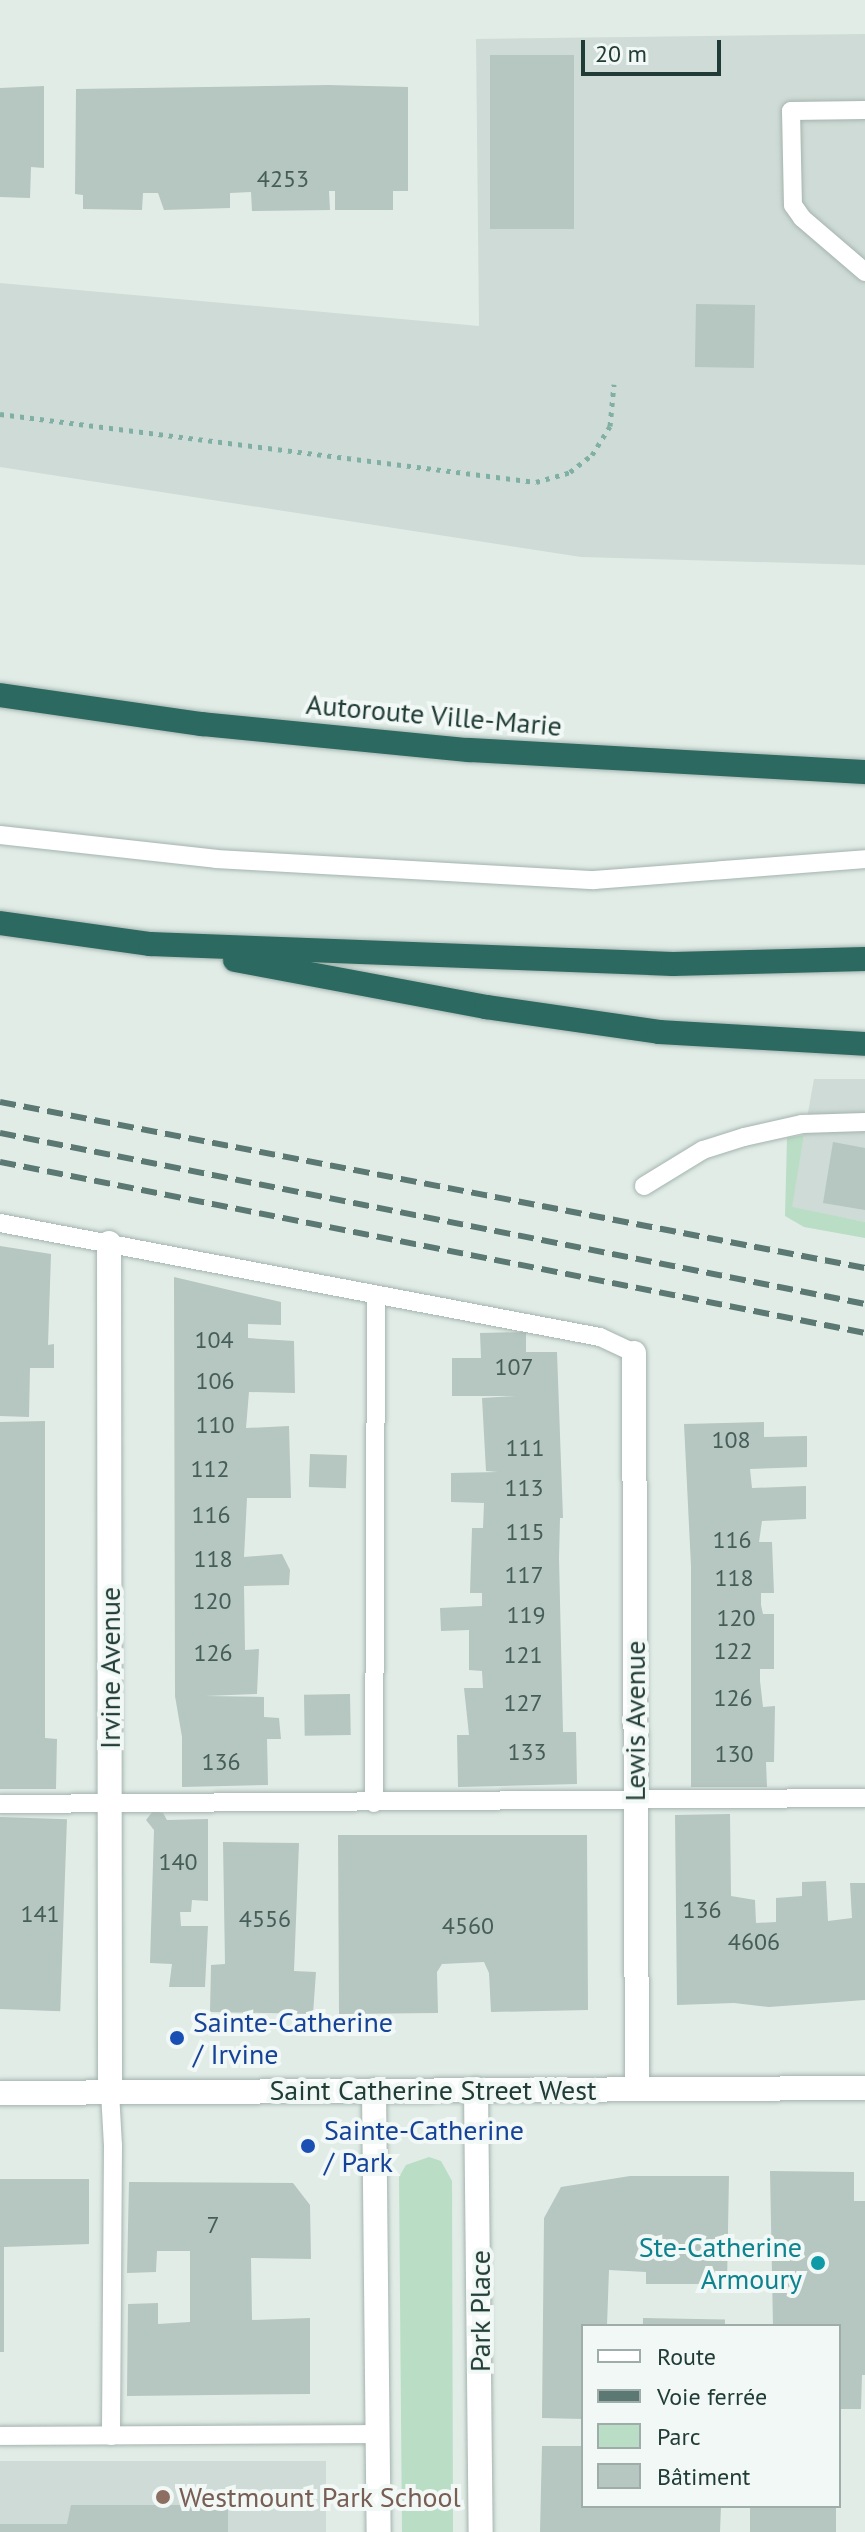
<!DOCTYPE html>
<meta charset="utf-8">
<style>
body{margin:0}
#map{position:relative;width:865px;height:2532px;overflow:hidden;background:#e1ece7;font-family:"PT Sans",sans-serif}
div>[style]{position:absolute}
.built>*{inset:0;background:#cfdbd6;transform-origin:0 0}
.green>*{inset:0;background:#b9ddc5}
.building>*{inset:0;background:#b6c6c0;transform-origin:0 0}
.path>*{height:5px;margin-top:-2.5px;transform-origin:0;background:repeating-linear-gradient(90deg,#80b0a3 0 4px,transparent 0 10px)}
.roads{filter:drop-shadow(0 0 2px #a4b4ae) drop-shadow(0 0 2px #a4b4ae)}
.lane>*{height:18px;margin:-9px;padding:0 9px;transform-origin:9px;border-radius:9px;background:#fff}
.street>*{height:24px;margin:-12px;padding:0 12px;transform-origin:12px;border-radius:12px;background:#fff}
.secondary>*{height:24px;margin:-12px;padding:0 12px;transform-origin:12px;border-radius:12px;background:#fff}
.highway>*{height:24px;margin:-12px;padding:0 12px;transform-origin:12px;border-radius:12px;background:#2c6960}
.rail>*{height:6px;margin-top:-3px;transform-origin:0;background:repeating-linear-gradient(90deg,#5b7872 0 16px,transparent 0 24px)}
.dots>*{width:22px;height:22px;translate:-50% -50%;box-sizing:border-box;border:4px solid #f1f8f5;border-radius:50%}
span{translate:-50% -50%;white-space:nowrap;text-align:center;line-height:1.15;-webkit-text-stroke:8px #f1f8f5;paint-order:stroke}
.number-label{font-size:24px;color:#465e58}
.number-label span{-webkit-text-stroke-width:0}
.street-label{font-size:28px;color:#213c36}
.transit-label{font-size:28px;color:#164399}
.left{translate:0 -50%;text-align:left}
.culture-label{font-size:28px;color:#0d838f}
.right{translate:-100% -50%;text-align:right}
.education-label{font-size:28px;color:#785e54}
.legend{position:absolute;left:581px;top:2324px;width:260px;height:184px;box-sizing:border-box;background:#f1f8f5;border:2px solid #9eada9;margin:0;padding:10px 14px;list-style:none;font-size:24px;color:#213c36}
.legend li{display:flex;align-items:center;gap:16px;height:40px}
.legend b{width:40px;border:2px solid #9eada9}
.scale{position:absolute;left:581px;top:40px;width:140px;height:36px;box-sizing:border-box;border:4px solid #213c36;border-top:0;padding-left:10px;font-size:24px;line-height:28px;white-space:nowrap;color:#213c36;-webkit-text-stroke:6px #f1f8f5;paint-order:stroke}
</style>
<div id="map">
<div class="built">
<i style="clip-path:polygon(865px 34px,865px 565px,581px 557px,0 467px,0 283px,479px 326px,476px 39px)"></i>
<i style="clip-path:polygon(814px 1079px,865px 1079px,865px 1222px,791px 1208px)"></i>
<i style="left:0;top:2461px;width:326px;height:71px"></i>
</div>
<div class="green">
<i style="clip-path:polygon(804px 1135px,792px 1207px,865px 1222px,865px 1238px,804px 1227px,785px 1216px,787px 1138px)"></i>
<i style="clip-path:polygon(429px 2157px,441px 2161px,452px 2181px,453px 2532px,402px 2532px,399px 2177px,406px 2165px)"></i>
</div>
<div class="building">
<i style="left:574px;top:55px;width:174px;height:84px;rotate:90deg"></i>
<i style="clip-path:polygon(328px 85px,408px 87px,408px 191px,393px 191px,393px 210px,335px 210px,335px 191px,329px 191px,330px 210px,252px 211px,251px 192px,230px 193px,230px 208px,164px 210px,158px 193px,143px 193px,142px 210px,83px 209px,83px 195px,75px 194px,76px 89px)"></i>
<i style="clip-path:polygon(44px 86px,44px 168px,31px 167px,30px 198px,0 197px,0 88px)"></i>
<i style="left:696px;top:304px;width:59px;height:63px;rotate:1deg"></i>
<i style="clip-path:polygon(833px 1142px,865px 1148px,865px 1210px,823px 1203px)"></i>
<i style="clip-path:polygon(0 1246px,51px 1254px,48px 1345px,54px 1344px,54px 1368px,30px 1368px,29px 1417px,0 1416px)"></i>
<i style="clip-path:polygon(174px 1277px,281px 1302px,281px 1325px,248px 1324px,248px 1338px,294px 1341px,295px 1393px,249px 1392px,246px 1428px,289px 1426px,291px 1498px,247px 1498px,244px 1557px,282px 1554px,290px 1570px,289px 1585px,244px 1586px,245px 1650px,259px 1649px,257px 1694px,205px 1696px,264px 1697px,264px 1717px,279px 1718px,281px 1739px,267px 1739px,268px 1785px,182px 1787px,182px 1737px,175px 1696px)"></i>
<i style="clip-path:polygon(526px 1332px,526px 1352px,557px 1352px,563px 1518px,560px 1518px,559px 1558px,563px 1732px,576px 1732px,577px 1784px,458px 1787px,457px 1735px,469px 1735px,464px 1688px,483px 1688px,482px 1671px,469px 1670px,469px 1630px,441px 1631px,440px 1608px,482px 1606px,482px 1593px,470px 1593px,472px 1528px,483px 1528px,484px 1503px,451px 1502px,451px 1473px,498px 1472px,486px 1471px,482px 1398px,515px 1396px,452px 1396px,452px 1358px,481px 1358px,480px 1333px)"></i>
<i style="clip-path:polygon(45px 1421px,45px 1738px,57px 1739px,56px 1789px,0 1789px,0 1422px)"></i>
<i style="clip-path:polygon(764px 1422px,764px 1437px,807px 1436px,807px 1467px,750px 1469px,752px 1488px,806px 1486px,806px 1519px,762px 1521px,759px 1542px,772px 1542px,774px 1593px,761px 1593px,761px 1605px,763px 1614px,774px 1614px,774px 1669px,760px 1669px,760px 1681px,763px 1707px,775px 1706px,774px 1762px,766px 1762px,767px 1787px,691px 1787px,691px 1566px,684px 1424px)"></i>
<i style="left:310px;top:1454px;width:37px;height:33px;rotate:2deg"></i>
<i style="left:350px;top:1694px;width:41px;height:46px;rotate:89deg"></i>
<i style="clip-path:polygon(153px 1811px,163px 1813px,167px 1820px,208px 1819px,208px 1901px,192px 1900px,191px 1912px,180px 1912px,181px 1926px,208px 1926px,205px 1987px,169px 1987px,172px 1964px,150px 1963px,154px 1830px,146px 1820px)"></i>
<i style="clip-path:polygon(730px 1814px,731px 1896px,755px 1900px,756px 1923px,776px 1922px,776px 1898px,802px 1896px,802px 1882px,826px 1881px,828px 1921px,852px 1918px,850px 1883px,865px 1883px,865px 2000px,769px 2007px,734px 2003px,677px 2005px,675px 1815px)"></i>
<i style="left:0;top:1817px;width:67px;height:192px;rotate:2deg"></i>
<i style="clip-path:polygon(338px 1835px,587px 1835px,588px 2010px,491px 2012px,489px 1973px,484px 1962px,442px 1964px,437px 1972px,438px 2013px,339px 2014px)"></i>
<i style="clip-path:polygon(223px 1842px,299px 1843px,294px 1971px,316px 1972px,313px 2014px,210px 2012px,211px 1965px,225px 1964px)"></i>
<i style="clip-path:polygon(770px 2171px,854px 2172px,854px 2201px,865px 2201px,865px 2375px,862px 2375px,861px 2409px,839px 2409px,839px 2326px,773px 2326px)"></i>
<i style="clip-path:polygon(630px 2176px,729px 2176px,727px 2284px,646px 2284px,646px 2272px,609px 2270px,607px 2326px,583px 2326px,583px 2419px,542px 2418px,544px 2218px,561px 2187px)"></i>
<i style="clip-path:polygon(0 2179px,89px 2179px,89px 2244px,4px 2247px,4px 2352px,0 2352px)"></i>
<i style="clip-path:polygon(129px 2182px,293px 2183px,310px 2205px,311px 2259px,251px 2258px,252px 2320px,310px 2318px,310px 2394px,127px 2396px,128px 2304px,158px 2303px,158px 2324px,190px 2322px,190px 2251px,157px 2251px,156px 2272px,127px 2273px)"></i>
<i style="left:643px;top:2318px;width:82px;height:8px;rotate:1deg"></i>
<i style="clip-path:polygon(542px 2446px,583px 2446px,583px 2506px,721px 2506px,720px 2532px,540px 2532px)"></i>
<i style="clip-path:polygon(71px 2505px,228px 2505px,228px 2532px,0 2532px,0 2524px,67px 2524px)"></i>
<i style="left:750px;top:2506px;width:86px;height:26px"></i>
</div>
<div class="path">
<i style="left:0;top:414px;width:540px;rotate:7.23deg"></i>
<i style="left:536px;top:482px;width:35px;rotate:-16deg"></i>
<i style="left:570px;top:472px;width:28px;rotate:-38deg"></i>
<i style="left:592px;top:455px;width:34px;rotate:-58deg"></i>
<i style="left:610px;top:426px;width:42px;rotate:-84.6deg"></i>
</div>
<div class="roads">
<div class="lane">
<i style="left:865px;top:110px;width:74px;rotate:179.2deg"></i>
<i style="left:791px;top:111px;width:94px;rotate:88.8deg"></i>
<i style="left:793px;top:205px;width:16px;rotate:55deg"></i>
<i style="left:802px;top:218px;width:83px;rotate:40.6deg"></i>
<i style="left:0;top:835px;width:217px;rotate:6.3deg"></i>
<i style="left:216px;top:859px;width:379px;rotate:3.2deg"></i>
<i style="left:594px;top:880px;width:272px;rotate:-4.4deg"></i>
<i style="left:644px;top:1186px;width:69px;rotate:-31.4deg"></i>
<i style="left:703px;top:1150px;width:43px;rotate:-17.6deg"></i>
<i style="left:744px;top:1137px;width:59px;rotate:-12.6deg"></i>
<i style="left:802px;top:1124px;width:63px;rotate:-1.8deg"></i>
<i style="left:0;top:1223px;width:611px;rotate:10.76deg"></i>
<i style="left:600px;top:1337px;width:38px;rotate:25deg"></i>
<i style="left:374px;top:1803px;width:507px;rotate:-89.77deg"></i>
<i style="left:0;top:1804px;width:865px;rotate:-0.4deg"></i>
<i style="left:110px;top:2092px;width:53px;rotate:86.8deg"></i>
<i style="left:113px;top:2145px;width:291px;rotate:90.4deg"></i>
<i style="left:0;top:2436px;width:378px;rotate:-0.3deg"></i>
</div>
<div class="street">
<i style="left:109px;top:1243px;width:849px;rotate:89.93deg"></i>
<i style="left:634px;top:1353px;width:736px;rotate:89.77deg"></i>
<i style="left:476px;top:2089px;width:443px;rotate:89.4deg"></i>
<i style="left:374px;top:2090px;width:442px;rotate:89.4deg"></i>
</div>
<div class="secondary">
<i style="left:0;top:2093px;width:865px;rotate:-0.33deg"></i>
</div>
<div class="highway">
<i style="left:0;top:695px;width:204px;rotate:8.2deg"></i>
<i style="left:202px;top:724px;width:268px;rotate:5.6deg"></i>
<i style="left:469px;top:750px;width:397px;rotate:3.2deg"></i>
<i style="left:0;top:923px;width:151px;rotate:8deg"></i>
<i style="left:150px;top:944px;width:523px;rotate:2.19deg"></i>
<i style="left:673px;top:964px;width:192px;rotate:-1.5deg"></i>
<i style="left:235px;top:960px;width:255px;rotate:10.6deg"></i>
<i style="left:486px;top:1007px;width:175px;rotate:8.2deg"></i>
<i style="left:659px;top:1032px;width:206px;rotate:3.3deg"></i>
</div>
</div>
<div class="rail">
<i style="left:0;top:1102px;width:881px;rotate:10.86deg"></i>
<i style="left:0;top:1133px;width:882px;rotate:11.18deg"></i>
<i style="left:0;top:1162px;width:882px;rotate:11.18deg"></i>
</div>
<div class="dots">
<i style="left:177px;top:2038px;background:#1a4fb4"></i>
<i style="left:308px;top:2146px;background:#1a4fb4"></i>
<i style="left:818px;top:2263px;background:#0f9aa8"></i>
<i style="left:163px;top:2497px;background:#8d6e63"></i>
</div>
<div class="number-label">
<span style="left:283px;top:179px">4253</span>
<span style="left:214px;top:1340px">104</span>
<span style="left:514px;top:1367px">107</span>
<span style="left:215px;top:1381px">106</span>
<span style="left:215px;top:1425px">110</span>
<span style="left:731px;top:1440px">108</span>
<span style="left:525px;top:1448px">111</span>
<span style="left:210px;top:1469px">112</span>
<span style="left:524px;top:1488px">113</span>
<span style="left:211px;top:1515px">116</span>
<span style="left:525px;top:1532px">115</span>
<span style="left:732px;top:1540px">116</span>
<span style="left:213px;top:1559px">118</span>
<span style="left:524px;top:1575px">117</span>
<span style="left:734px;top:1578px">118</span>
<span style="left:212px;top:1601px">120</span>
<span style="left:526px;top:1615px">119</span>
<span style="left:736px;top:1618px">120</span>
<span style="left:733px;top:1651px">122</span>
<span style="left:213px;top:1653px">126</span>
<span style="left:523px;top:1655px">121</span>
<span style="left:733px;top:1698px">126</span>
<span style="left:523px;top:1703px">127</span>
<span style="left:527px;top:1752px">133</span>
<span style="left:734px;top:1754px">130</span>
<span style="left:221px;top:1762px">136</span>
<span style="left:178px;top:1862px">140</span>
<span style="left:702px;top:1910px">136</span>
<span style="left:40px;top:1914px">141</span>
<span style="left:265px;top:1919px">4556</span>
<span style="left:468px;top:1926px">4560</span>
<span style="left:754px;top:1942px">4606</span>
<span style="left:213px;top:2225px">7</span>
</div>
<div class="street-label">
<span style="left:434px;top:715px;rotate:5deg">Autoroute Ville-Marie</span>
<span style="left:110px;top:1668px;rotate:-90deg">Irvine Avenue</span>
<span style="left:635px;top:1721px;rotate:-90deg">Lewis Avenue</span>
<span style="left:433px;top:2090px">Saint Catherine Street West</span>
<span style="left:480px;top:2311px;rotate:-90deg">Park Place</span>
</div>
<div class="transit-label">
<span class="left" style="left:193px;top:2038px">Sainte-Catherine<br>/ Irvine</span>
<span class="left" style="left:324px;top:2146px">Sainte-Catherine<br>/ Park</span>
</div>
<div class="culture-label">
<span class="right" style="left:802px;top:2263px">Ste-Catherine<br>Armoury</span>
</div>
<div class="education-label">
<span class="left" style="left:179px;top:2497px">Westmount Park School</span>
</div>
<ul class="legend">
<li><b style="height:10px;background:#fff"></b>Route</li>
<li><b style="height:10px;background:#5b7872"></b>Voie ferrée</li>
<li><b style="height:22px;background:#b9ddc5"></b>Parc</li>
<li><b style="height:22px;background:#b6c6c0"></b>Bâtiment</li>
</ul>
<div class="scale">20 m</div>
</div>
